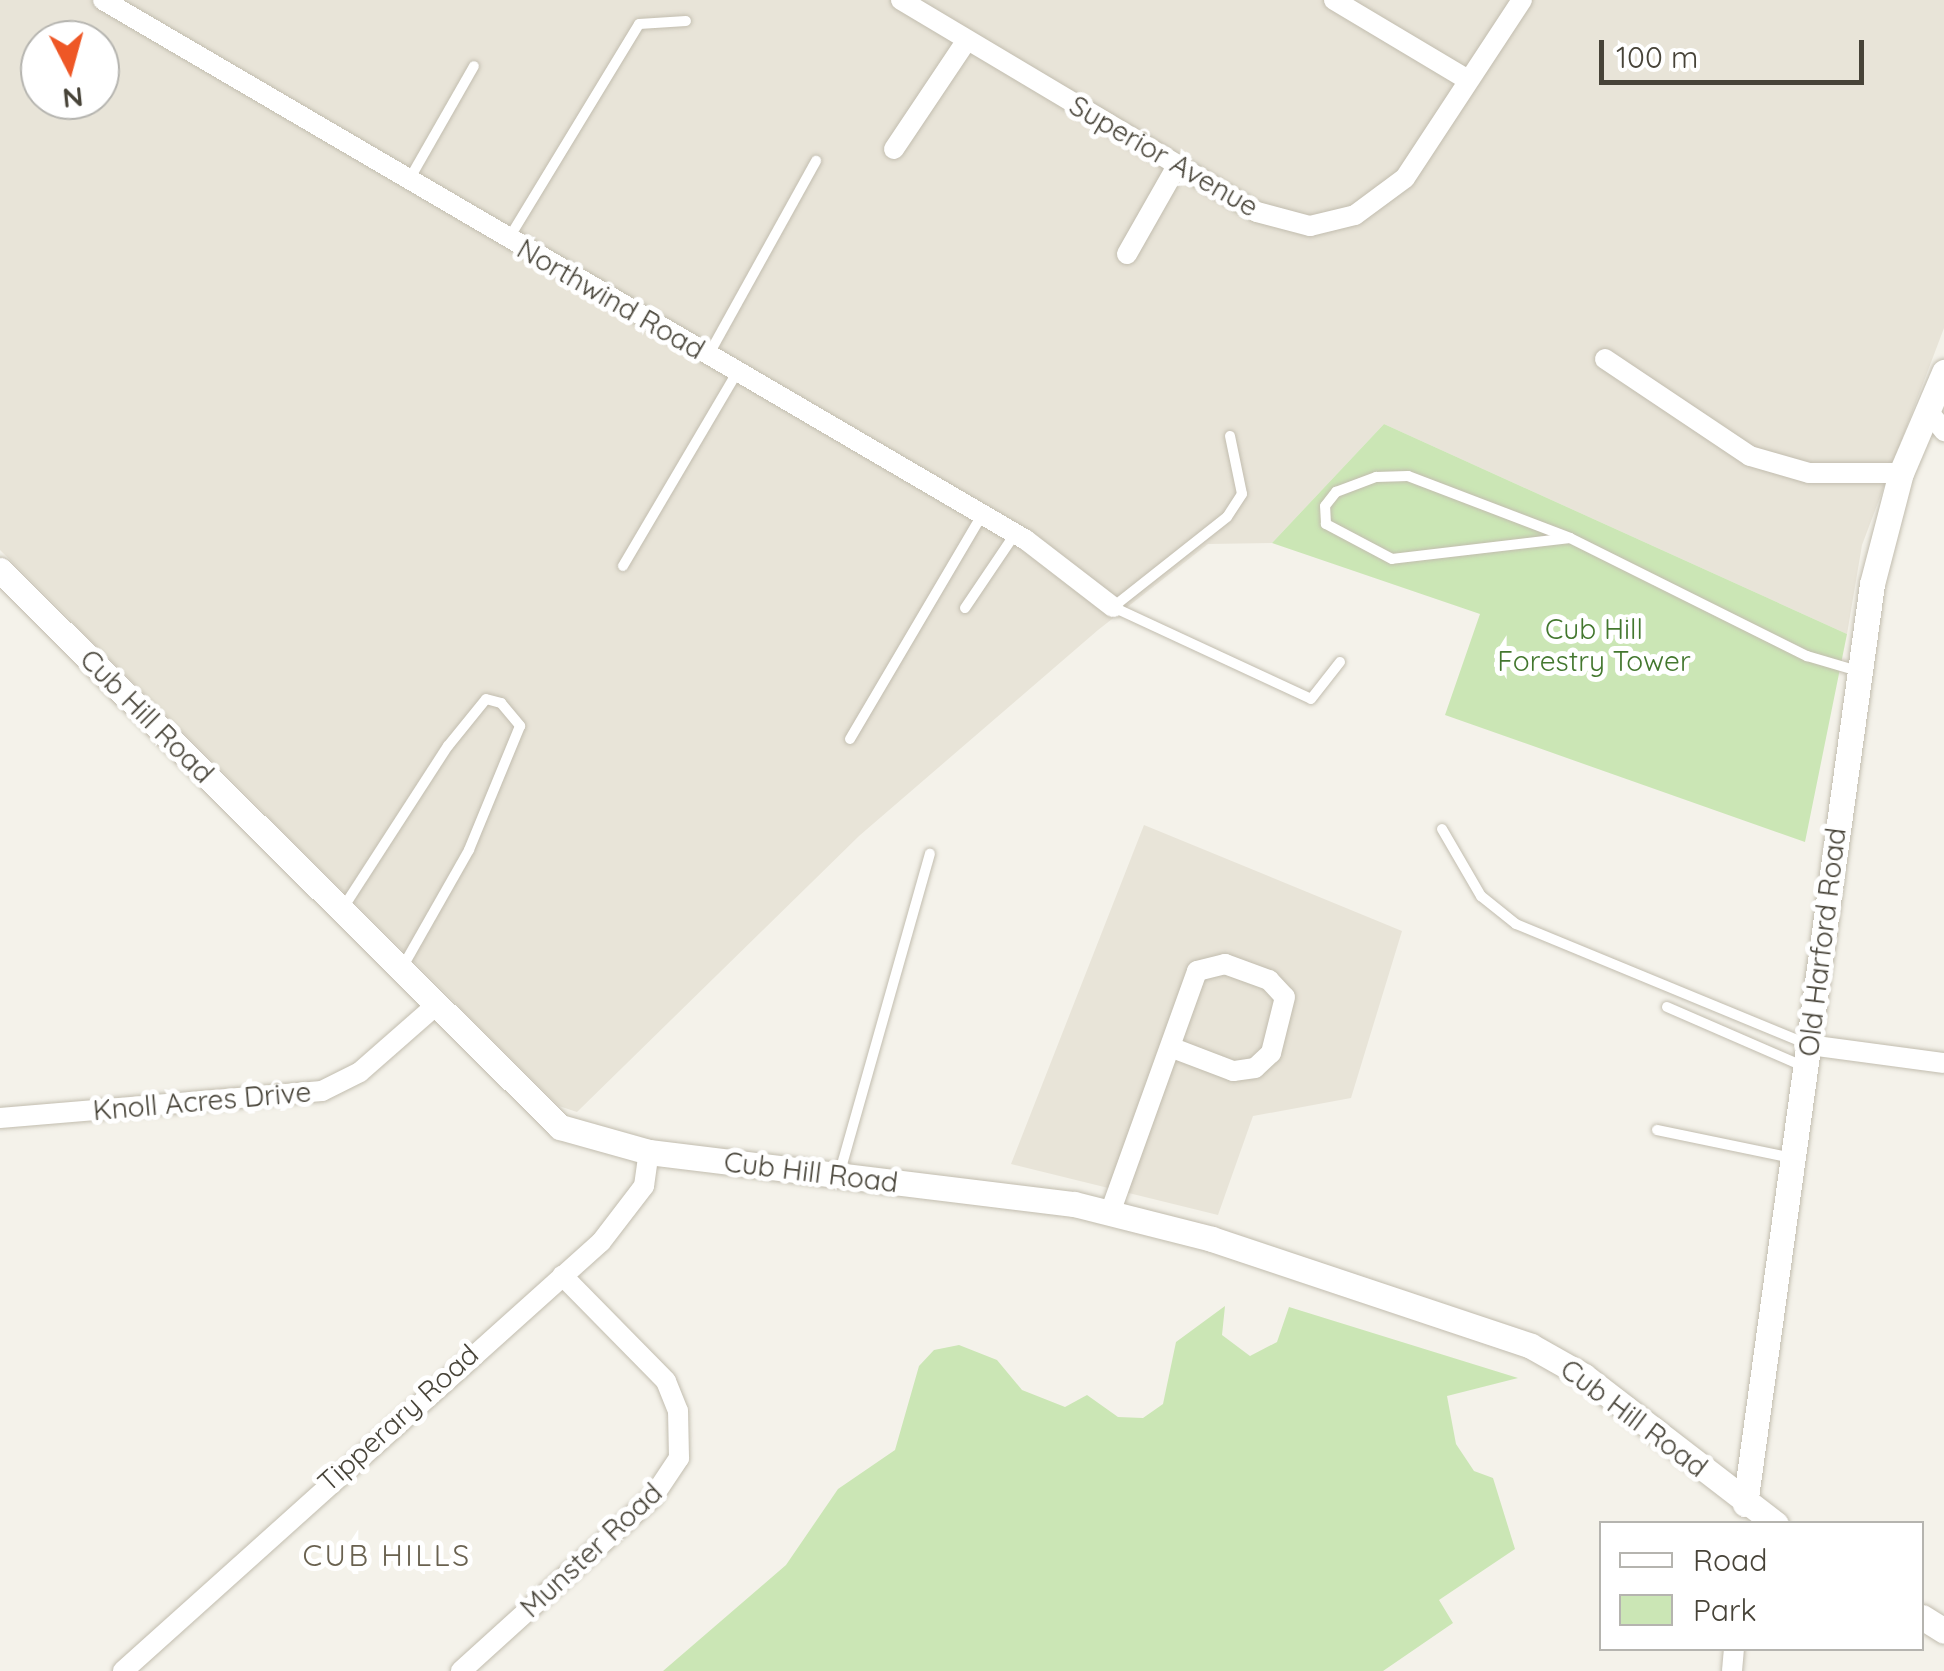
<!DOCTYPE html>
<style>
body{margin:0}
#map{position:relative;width:1944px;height:1671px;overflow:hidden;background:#f4f2ea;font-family:Quicksand,sans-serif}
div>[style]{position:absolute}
.residential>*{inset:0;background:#e8e4d8}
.green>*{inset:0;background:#cbe6b5}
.roads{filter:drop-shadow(0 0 2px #c2bdaf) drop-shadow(0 0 2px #c2bdaf)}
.service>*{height:10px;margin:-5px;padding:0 5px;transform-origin:5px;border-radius:5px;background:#fff}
.minor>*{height:20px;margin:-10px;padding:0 10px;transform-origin:10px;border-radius:10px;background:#fff}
.tertiary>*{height:25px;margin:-12.5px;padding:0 12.5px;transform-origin:12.5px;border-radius:12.5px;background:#fff}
span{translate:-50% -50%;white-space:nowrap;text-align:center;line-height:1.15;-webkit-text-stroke:10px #fff;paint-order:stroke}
.street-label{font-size:28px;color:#474338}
.park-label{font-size:28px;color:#43772e}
.neighbourhood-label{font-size:30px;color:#6a6250;letter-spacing:2.5px}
.legend{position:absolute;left:1599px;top:1521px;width:325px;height:130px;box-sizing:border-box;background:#fff;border:2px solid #b5b4af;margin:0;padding:12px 18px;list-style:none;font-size:30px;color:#474338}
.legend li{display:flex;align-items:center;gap:20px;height:50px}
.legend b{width:50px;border:2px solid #b5b4af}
.north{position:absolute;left:20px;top:20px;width:100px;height:100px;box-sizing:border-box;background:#fff;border:2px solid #b5b4af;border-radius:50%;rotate:174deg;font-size:28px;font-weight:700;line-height:40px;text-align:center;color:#474338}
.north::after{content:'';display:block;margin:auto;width:35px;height:45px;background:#ee5726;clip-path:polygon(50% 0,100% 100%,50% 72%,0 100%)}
.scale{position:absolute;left:1599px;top:40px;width:265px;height:45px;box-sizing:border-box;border:5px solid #474338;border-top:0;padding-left:12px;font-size:30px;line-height:35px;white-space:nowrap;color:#474338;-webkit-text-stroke:8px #fff;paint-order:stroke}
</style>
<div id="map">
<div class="residential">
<i style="clip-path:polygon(evenodd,0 0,1944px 0,1944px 328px,1862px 545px,1847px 634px,1384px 424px,1272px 543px,1208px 544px,1098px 630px,859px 836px,577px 1112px,559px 1106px,0 550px,0 0,40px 40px,100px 40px,100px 100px,40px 100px,40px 40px)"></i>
<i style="clip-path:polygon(1144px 825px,1402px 931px,1351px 1098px,1253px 1116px,1218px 1215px,1011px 1164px)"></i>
</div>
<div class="green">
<i style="clip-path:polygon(1384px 424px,1847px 634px,1805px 842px,1445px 715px,1480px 614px,1272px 543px)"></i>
<i style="clip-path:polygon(1225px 1306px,1222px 1335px,1250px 1356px,1277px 1342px,1289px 1307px,1518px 1378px,1447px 1396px,1456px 1444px,1474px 1471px,1493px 1478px,1515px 1549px,1439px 1600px,1453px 1623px,1383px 1671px,663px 1671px,786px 1565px,838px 1489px,895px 1450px,919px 1366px,934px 1350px,959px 1345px,997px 1360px,1022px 1390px,1065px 1407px,1087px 1395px,1118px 1417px,1143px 1418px,1163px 1404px,1176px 1342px)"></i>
</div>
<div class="roads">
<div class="service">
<i style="left:409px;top:180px;width:131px;rotate:-60.3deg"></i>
<i style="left:509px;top:238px;width:250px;rotate:-58.7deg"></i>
<i style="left:639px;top:24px;width:47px;rotate:-3.7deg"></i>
<i style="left:709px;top:354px;width:221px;rotate:-61deg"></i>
<i style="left:1230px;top:436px;width:59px;rotate:78.3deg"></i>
<i style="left:1242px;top:494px;width:27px;rotate:123deg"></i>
<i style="left:1227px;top:517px;width:145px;rotate:141.7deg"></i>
<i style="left:1113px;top:607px;width:218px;rotate:24.9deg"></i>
<i style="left:1311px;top:699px;width:47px;rotate:-51.9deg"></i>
<i style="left:1570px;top:538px;width:179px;rotate:173.3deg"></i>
<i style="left:1392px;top:559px;width:75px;rotate:-152.1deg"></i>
<i style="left:1326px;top:524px;width:18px;rotate:-93deg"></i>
<i style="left:1325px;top:506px;width:18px;rotate:-52deg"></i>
<i style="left:1336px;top:492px;width:43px;rotate:-20.6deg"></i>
<i style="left:1376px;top:477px;width:32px;rotate:-2deg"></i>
<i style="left:1408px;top:476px;width:173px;rotate:20.9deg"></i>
<i style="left:1570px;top:538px;width:265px;rotate:26.5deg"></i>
<i style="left:1807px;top:656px;width:53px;rotate:16.4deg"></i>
<i style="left:623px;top:566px;width:226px;rotate:-59.5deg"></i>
<i style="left:965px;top:608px;width:89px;rotate:-56deg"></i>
<i style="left:850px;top:739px;width:260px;rotate:-59.5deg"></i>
<i style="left:1442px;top:829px;width:78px;rotate:59.8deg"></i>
<i style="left:1481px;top:896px;width:45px;rotate:38.7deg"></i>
<i style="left:1516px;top:924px;width:317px;rotate:22.4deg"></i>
<i style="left:343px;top:908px;width:193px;rotate:-57.1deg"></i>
<i style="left:448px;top:746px;width:60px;rotate:-51deg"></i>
<i style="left:486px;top:699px;width:16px;rotate:15deg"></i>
<i style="left:501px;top:703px;width:30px;rotate:50deg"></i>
<i style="left:520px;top:726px;width:134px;rotate:112.4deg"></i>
<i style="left:469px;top:850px;width:133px;rotate:119.6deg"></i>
<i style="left:1667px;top:1007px;width:148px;rotate:23.5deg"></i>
<i style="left:1657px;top:1130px;width:138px;rotate:11.7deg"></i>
<i style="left:839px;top:1175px;width:334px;rotate:-74.2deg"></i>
</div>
<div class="minor">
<i style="left:103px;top:0;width:1069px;rotate:30.33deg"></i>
<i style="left:1026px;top:540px;width:110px;rotate:37.6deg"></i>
<i style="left:901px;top:0;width:414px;rotate:30.8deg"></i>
<i style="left:1257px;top:212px;width:55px;rotate:14.8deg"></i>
<i style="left:1310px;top:226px;width:46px;rotate:-13.7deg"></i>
<i style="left:1355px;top:215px;width:62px;rotate:-36.5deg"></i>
<i style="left:1405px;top:178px;width:213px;rotate:-56.7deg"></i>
<i style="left:1334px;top:0;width:150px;rotate:30.8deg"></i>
<i style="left:894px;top:149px;width:131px;rotate:-56.2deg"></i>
<i style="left:1127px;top:254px;width:101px;rotate:-60.4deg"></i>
<i style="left:1605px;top:359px;width:174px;rotate:33.8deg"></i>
<i style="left:1750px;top:456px;width:61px;rotate:16.1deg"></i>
<i style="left:1809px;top:473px;width:92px"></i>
<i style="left:1928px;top:411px;width:26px;rotate:51deg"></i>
<i style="left:1809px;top:1045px;width:136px;rotate:7.6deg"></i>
<i style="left:0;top:1118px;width:323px;rotate:-4.8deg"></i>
<i style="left:322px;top:1091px;width:42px;rotate:-26.6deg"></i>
<i style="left:360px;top:1072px;width:98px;rotate:-41.3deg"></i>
<i style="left:1111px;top:1210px;width:254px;rotate:-70.2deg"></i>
<i style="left:1197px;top:971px;width:29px;rotate:-14deg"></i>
<i style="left:1225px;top:964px;width:47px;rotate:20deg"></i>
<i style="left:1269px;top:980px;width:23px;rotate:47deg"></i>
<i style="left:1285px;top:997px;width:58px;rotate:104deg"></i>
<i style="left:1271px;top:1053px;width:22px;rotate:137deg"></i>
<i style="left:1255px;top:1068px;width:22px;rotate:172deg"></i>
<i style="left:1233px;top:1071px;width:67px;rotate:-159.1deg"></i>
<i style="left:123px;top:1671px;width:642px;rotate:-41.91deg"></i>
<i style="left:601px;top:1242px;width:71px;rotate:-52.5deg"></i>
<i style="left:644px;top:1186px;width:34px;rotate:-82deg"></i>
<i style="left:461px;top:1671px;width:259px;rotate:-42.2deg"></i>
<i style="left:653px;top:1497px;width:47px;rotate:-56.3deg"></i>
<i style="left:679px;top:1458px;width:47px;rotate:-91.2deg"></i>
<i style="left:678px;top:1411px;width:32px;rotate:-112deg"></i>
<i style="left:666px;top:1381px;width:148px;rotate:-134.5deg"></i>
<i style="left:1732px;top:1671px;width:23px;rotate:-85deg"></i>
</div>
<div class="tertiary">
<i style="left:0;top:570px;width:790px;rotate:44.85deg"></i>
<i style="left:560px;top:1127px;width:92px;rotate:15.7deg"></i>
<i style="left:649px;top:1152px;width:428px;rotate:7deg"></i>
<i style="left:1074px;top:1204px;width:142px;rotate:14.2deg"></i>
<i style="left:1212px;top:1239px;width:336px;rotate:18.5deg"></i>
<i style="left:1531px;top:1346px;width:61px;rotate:29.5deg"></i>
<i style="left:1584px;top:1376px;width:242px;rotate:37.6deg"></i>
<i style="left:1745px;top:1504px;width:929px;rotate:-82.14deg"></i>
<i style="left:1872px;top:584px;width:115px;rotate:-75.4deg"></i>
<i style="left:1901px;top:473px;width:110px;rotate:-66.9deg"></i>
<i style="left:1922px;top:1617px;width:26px;rotate:32deg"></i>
</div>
</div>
<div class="street-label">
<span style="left:1164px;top:156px;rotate:30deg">Superior Avenue</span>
<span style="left:611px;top:299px;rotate:30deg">Northwind Road</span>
<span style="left:147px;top:716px;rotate:45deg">Cub Hill Road</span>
<span style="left:1822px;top:942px;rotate:-83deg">Old Harford Road</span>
<span style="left:202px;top:1101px;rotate:-5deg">Knoll Acres Drive</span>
<span style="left:811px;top:1172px;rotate:7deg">Cub Hill Road</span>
<span style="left:398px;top:1418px;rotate:-42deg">Tipperary Road</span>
<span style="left:1634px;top:1418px;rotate:37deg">Cub Hill Road</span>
<span style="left:591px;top:1550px;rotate:-43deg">Munster Road</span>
</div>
<div class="park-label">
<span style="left:1594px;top:645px">Cub Hill<br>Forestry Tower</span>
</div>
<div class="neighbourhood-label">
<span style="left:387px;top:1555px">CUB HILLS</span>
</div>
<ul class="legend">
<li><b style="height:12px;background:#fff"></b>Road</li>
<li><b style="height:28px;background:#cbe6b5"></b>Park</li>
</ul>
<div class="north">N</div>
<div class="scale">100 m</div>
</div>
